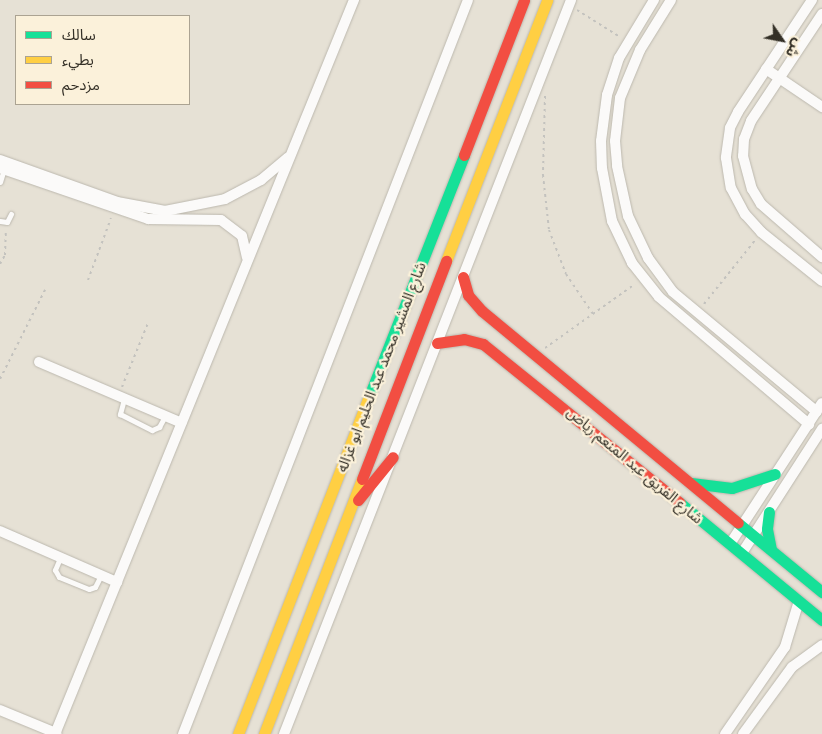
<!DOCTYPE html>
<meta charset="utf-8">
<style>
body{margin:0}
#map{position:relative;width:822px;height:734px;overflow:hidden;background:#e6e1d5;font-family:Merriweather,"Noto Sans Arabic",serif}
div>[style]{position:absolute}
.path>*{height:2px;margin-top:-1px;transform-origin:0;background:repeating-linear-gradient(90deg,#c3c2be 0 2.5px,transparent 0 6.5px)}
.roads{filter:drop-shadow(0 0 1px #bcb8ae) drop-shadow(0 0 1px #bcb8ae)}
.lane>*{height:5px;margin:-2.5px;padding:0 2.5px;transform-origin:2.5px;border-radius:2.5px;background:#fbfaf9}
.street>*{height:10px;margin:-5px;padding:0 5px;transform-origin:5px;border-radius:5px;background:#fbfaf9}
.fast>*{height:11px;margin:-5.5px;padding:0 5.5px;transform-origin:5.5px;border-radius:5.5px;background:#16e098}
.slow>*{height:11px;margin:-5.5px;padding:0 5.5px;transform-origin:5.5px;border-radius:5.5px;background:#ffcf43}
.jam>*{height:11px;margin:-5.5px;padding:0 5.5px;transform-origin:5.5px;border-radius:5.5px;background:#f24e42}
span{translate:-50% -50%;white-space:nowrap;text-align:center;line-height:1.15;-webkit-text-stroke:4.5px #fbf1da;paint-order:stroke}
.street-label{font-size:15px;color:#332f26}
.legend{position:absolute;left:15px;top:15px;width:175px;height:90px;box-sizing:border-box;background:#fbf1da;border:1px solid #aba392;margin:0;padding:6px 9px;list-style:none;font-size:15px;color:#332f26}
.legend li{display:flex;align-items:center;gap:10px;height:25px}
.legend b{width:25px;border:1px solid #aba392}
.north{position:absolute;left:757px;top:15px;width:50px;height:50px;-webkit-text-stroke:4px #fbf1da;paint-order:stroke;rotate:123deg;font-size:14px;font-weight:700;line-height:20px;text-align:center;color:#332f26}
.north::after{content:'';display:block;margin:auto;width:18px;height:22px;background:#332f26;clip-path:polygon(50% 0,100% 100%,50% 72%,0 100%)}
</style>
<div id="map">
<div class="path">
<i style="left:577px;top:10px;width:51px;rotate:32.1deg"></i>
<i style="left:545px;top:96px;width:79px;rotate:91.5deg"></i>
<i style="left:543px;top:175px;width:55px;rotate:83.8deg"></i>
<i style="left:549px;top:230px;width:47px;rotate:68.9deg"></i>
<i style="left:566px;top:274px;width:48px;rotate:56deg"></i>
<i style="left:0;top:264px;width:10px;rotate:-61deg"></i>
<i style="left:5px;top:255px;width:26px;rotate:-88deg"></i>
<i style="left:88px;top:280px;width:66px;rotate:-69.6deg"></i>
<i style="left:704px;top:304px;width:83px;rotate:-51.3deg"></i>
<i style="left:545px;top:348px;width:110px;rotate:-35.4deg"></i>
<i style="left:0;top:379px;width:100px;rotate:-63.2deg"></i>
<i style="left:122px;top:387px;width:69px;rotate:-67.9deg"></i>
</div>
<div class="roads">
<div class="lane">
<i style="left:0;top:182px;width:14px;rotate:-73deg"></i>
<i style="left:0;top:221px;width:7px;rotate:8deg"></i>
<i style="left:7px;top:222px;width:9px;rotate:-63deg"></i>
<i style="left:124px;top:399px;width:16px;rotate:105deg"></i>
<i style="left:120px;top:414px;width:36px;rotate:27deg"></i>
<i style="left:152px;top:430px;width:8px;rotate:-23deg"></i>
<i style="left:159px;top:427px;width:13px;rotate:-61deg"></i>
<i style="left:60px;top:558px;width:13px;rotate:113deg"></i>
<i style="left:55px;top:570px;width:8px;rotate:60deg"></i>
<i style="left:59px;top:577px;width:32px;rotate:22deg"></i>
<i style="left:89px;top:589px;width:6px;rotate:-18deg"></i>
<i style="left:95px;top:587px;width:13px;rotate:-63deg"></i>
</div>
<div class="street">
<i style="left:654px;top:0;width:68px;rotate:121.1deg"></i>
<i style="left:619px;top:58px;width:39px;rotate:108deg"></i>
<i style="left:607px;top:95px;width:46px;rotate:97.4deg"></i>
<i style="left:601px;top:141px;width:27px;rotate:88deg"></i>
<i style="left:602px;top:168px;width:54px;rotate:79.3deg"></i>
<i style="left:612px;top:221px;width:47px;rotate:64.5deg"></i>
<i style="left:632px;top:263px;width:43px;rotate:51.5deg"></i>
<i style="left:659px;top:297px;width:197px;rotate:40.3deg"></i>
<i style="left:671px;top:0;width:59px;rotate:121.8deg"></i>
<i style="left:640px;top:50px;width:52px;rotate:112.6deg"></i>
<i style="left:620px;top:98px;width:43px;rotate:96.6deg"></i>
<i style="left:615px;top:141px;width:25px;rotate:85deg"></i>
<i style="left:617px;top:166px;width:51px;rotate:77.6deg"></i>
<i style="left:628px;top:216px;width:47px;rotate:64.5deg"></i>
<i style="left:648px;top:258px;width:42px;rotate:53.7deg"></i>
<i style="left:673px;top:292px;width:187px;rotate:39.8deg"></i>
<i style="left:812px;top:0;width:134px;rotate:123.5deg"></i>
<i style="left:738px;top:112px;width:18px;rotate:117deg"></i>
<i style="left:730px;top:128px;width:30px;rotate:98deg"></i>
<i style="left:726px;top:158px;width:30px;rotate:81deg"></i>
<i style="left:731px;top:188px;width:30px;rotate:62deg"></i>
<i style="left:745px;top:214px;width:24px;rotate:48deg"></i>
<i style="left:761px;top:232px;width:78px;rotate:38.8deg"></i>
<i style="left:822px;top:14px;width:128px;rotate:123.6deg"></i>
<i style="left:751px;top:121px;width:19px;rotate:111deg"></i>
<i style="left:744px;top:139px;width:17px;rotate:93deg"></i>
<i style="left:743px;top:156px;width:34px;rotate:75deg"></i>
<i style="left:752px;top:189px;width:17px;rotate:59deg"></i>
<i style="left:761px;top:204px;width:81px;rotate:41deg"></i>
<i style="left:766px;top:69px;width:68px;rotate:34.2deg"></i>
<i style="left:0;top:160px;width:124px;rotate:19.7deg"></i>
<i style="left:117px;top:202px;width:49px;rotate:10.6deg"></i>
<i style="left:165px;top:211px;width:61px;rotate:-11.3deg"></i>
<i style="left:225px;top:199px;width:41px;rotate:-27.8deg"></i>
<i style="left:261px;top:180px;width:35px;rotate:-40deg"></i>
<i style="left:0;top:168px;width:157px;rotate:19deg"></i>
<i style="left:148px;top:219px;width:73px;rotate:0.8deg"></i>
<i style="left:221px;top:220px;width:26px;rotate:37deg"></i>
<i style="left:242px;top:236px;width:22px;rotate:77deg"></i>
<i style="left:39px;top:362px;width:155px;rotate:23.1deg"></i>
<i style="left:0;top:531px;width:128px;rotate:23.6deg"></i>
<i style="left:730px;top:544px;width:168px;rotate:-56.9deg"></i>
<i style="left:742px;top:553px;width:148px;rotate:-57.2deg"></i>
<i style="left:0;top:710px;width:61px;rotate:22.3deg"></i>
<i style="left:55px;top:734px;width:793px;rotate:-67.84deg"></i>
<i style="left:183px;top:734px;width:787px;rotate:-68.78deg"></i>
<i style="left:284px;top:734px;width:788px;rotate:-68.64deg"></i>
<i style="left:725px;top:734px;width:106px;rotate:-55.4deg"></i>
<i style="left:785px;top:647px;width:48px;rotate:-73.1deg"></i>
<i style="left:743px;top:734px;width:83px;rotate:-53.8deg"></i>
<i style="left:792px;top:667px;width:37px;rotate:-36deg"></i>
</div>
<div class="fast">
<i style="left:368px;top:399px;width:262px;rotate:-68.5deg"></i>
<i style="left:691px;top:483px;width:41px;rotate:7deg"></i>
<i style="left:732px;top:488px;width:45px;rotate:-18deg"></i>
<i style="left:680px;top:503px;width:184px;rotate:39.5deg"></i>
<i style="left:769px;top:512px;width:17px;rotate:97deg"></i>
<i style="left:767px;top:529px;width:21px;rotate:79deg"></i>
<i style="left:738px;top:523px;width:109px;rotate:39.4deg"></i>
</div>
<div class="slow">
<i style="left:446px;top:261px;width:280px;rotate:-68.8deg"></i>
<i style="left:238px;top:734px;width:359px;rotate:-68.8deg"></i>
<i style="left:264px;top:734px;width:273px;rotate:-69deg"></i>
</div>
<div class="jam">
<i style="left:464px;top:155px;width:166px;rotate:-68.8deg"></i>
<i style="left:463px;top:277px;width:19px;rotate:74deg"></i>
<i style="left:468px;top:295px;width:21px;rotate:49deg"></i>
<i style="left:482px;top:311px;width:332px;rotate:39.6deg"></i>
<i style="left:437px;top:343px;width:27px;rotate:-8deg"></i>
<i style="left:464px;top:339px;width:20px;rotate:15deg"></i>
<i style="left:483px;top:344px;width:253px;rotate:38.9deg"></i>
<i style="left:362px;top:479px;width:234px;rotate:-68.9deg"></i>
<i style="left:358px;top:500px;width:55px;rotate:-50.9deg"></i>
</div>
</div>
<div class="street-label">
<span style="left:381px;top:367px;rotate:-69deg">شارع المشير محمد عبد الحليم ابو غزاله</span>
<span style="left:635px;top:465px;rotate:40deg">شارع الفريق عبد المنعم رياض</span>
</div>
<ul class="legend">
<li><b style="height:6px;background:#16e098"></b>سالك</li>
<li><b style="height:6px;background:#ffcf43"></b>بطيء</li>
<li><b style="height:6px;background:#f24e42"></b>مزدحم</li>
</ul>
<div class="north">ش</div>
</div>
